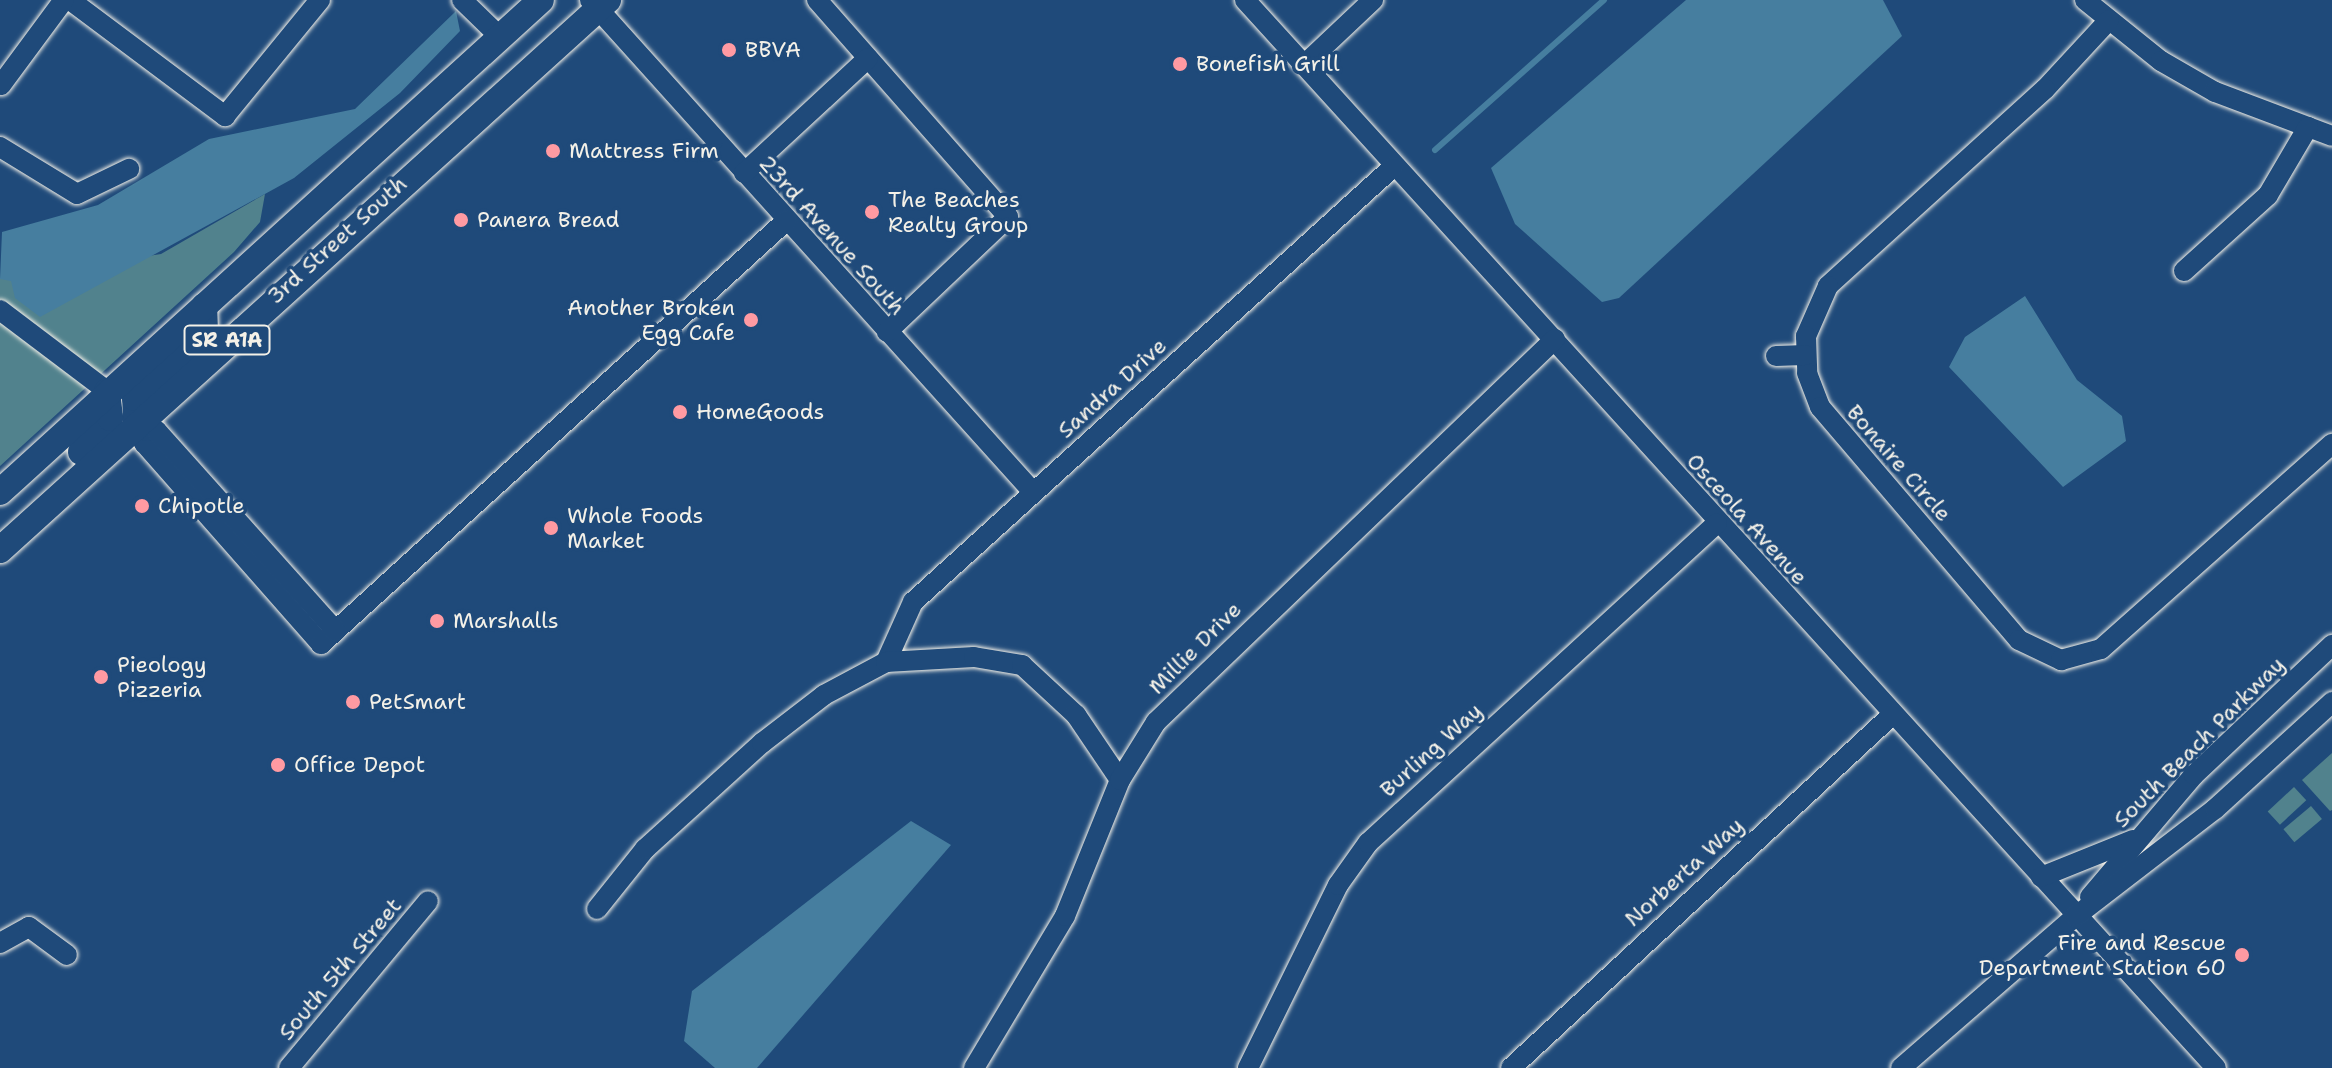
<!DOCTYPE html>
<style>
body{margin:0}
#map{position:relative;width:2332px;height:1068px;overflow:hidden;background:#1f4a7a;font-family:"Shantell Sans",sans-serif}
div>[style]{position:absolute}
.green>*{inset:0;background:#51828d;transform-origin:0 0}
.water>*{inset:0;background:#467e9f}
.stream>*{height:6px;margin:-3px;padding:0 3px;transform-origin:3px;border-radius:3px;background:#467e9f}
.roads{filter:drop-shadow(0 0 2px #f4f1e8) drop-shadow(0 0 2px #f4f1e8)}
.minor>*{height:20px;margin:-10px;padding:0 10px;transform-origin:10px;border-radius:10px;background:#1f4a7a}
.major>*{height:26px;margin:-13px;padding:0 13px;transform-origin:13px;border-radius:13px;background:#1f4a7a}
.dots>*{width:22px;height:22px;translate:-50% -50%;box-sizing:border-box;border:4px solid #1f4a7a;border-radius:50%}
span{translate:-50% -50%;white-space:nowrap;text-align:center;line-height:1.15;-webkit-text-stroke:7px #1f4a7a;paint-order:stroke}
.shield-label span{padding:2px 6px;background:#1f4a7a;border:2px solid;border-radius:6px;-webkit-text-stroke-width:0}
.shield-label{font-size:20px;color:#f4f1e8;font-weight:700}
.poi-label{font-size:22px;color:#f4f1e8}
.left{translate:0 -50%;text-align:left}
.right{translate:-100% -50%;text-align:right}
.street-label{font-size:22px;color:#f4f1e8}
</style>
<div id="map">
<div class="green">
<i style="clip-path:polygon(265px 194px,260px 222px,234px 252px,0 466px,0 279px,161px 254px)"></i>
<i style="clip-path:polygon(2332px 753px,2332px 810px,2330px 811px,2302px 780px)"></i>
<i style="left:2294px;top:787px;width:18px;height:36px;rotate:47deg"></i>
<i style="left:2311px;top:806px;width:17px;height:36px;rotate:50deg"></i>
</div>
<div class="water">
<i style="clip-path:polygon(1686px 0,1883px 0,1902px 36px,1619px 298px,1602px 302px,1515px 224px,1491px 168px)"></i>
<i style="clip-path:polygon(456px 11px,460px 31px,400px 93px,294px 178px,40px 317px,15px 298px,11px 281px,0 279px,2px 232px,98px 205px,209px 139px,355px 109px)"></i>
<i style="clip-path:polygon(2025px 296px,2077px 380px,2122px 416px,2126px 441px,2063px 487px,1949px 367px,1965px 337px)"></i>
<i style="clip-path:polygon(911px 821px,951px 845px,757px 1068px,715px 1068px,684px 1041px,692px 991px)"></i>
</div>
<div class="stream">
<i style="left:1435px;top:150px;width:226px;rotate:-41.6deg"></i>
</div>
<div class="roads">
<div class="minor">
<i style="left:70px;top:0;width:194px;rotate:36.8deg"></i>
<i style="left:225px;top:116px;width:150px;rotate:-50.7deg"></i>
<i style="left:462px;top:0;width:53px;rotate:44.2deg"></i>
<i style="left:590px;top:0;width:662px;rotate:48deg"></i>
<i style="left:817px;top:0;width:289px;rotate:48.6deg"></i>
<i style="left:1008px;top:217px;width:167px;rotate:136.5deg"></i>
<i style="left:1245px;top:0;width:1443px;rotate:47.72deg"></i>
<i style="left:2085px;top:0;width:97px;rotate:38.8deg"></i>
<i style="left:2161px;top:61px;width:62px;rotate:29.9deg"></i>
<i style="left:2215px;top:92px;width:125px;rotate:20.6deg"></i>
<i style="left:2109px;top:20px;width:94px;rotate:132.8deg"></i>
<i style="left:2045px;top:89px;width:293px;rotate:137.8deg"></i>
<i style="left:1828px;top:286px;width:55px;rotate:113.7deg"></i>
<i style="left:1806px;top:336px;width:37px;rotate:88deg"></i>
<i style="left:1807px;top:373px;width:36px;rotate:69deg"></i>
<i style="left:1820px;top:407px;width:306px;rotate:49.5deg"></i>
<i style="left:2019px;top:640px;width:47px;rotate:25.5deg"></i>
<i style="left:2061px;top:660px;width:41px;rotate:-15.4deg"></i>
<i style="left:2101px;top:649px;width:309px;rotate:-41.6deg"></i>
<i style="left:1304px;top:65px;width:95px;rotate:-43.3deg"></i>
<i style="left:1px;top:85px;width:106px;rotate:-53.5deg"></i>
<i style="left:0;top:147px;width:90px;rotate:31.4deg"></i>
<i style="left:77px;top:194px;width:58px;rotate:-25.7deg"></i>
<i style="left:744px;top:173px;width:169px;rotate:-42.8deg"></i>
<i style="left:2184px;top:271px;width:113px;rotate:-42.1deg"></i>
<i style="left:2268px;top:195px;width:79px;rotate:-59.5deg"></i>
<i style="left:0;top:310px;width:134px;rotate:37.1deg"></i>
<i style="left:1776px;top:356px;width:29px;rotate:-2deg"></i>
<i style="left:136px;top:423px;width:22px;rotate:68deg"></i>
<i style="left:144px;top:443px;width:268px;rotate:48.6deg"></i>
<i style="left:321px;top:644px;width:630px;rotate:-42.3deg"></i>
<i style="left:142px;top:430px;width:15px;rotate:4deg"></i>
<i style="left:157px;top:431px;width:268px;rotate:48.2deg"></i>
<i style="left:886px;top:662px;width:66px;rotate:-65.8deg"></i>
<i style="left:913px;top:602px;width:648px;rotate:-42.18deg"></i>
<i style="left:2041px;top:877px;width:99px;rotate:-21.9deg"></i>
<i style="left:2090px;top:897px;width:160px;rotate:-49.6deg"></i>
<i style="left:2194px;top:775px;width:190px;rotate:-43.3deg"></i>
<i style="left:597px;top:909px;width:77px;rotate:-51.3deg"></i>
<i style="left:645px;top:849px;width:158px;rotate:-42.2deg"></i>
<i style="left:762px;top:743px;width:78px;rotate:-37.7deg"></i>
<i style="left:824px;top:695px;width:70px;rotate:-28deg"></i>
<i style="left:886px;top:662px;width:88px;rotate:-3.3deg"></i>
<i style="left:974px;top:657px;width:49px;rotate:9.5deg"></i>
<i style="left:1022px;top:665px;width:74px;rotate:42.8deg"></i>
<i style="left:1076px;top:715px;width:78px;rotate:55.9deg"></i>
<i style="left:0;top:943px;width:33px;rotate:-29deg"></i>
<i style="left:29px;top:927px;width:47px;rotate:36.4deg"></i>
<i style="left:289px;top:1068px;width:217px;rotate:-50.2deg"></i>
<i style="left:974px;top:1068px;width:177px;rotate:-59.1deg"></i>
<i style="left:1065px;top:916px;width:147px;rotate:-68deg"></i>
<i style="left:1120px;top:780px;width:68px;rotate:-58.2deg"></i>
<i style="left:1156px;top:722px;width:553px;rotate:-43.83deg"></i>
<i style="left:1248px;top:1068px;width:204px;rotate:-63.8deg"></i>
<i style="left:1338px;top:885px;width:52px;rotate:-54.5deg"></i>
<i style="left:1368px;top:843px;width:473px;rotate:-42.5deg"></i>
<i style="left:1511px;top:1068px;width:521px;rotate:-42.82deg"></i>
<i style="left:1901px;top:1068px;width:232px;rotate:-41deg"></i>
<i style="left:2076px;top:916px;width:175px;rotate:-37.6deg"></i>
<i style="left:2215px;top:809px;width:159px;rotate:-42.4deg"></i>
</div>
<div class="major">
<i style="left:136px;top:423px;width:25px;rotate:-92deg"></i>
<i style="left:135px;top:398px;width:97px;rotate:-43.7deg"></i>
<i style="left:205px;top:331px;width:25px;rotate:-92deg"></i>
<i style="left:81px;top:452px;width:45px;rotate:-49.5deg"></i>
<i style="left:110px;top:418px;width:27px;rotate:-96deg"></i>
<i style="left:0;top:492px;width:731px;rotate:-42.28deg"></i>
<i style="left:0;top:550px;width:820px;rotate:-42.13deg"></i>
</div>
</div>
<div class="dots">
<i style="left:729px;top:50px;background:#ff9aa2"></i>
<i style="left:1180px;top:64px;background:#ff9aa2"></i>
<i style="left:553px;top:151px;background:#ff9aa2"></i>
<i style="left:872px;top:212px;background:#ff9aa2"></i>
<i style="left:461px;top:220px;background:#ff9aa2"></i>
<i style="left:751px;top:320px;background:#ff9aa2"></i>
<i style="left:680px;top:412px;background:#ff9aa2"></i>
<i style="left:142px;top:506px;background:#ff9aa2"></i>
<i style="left:551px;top:528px;background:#ff9aa2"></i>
<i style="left:437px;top:621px;background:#ff9aa2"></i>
<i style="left:101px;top:677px;background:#ff9aa2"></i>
<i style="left:353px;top:702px;background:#ff9aa2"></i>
<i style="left:278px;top:765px;background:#ff9aa2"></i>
<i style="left:2242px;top:955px;background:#ff9aa2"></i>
</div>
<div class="shield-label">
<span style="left:227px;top:340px">SR A1A</span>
</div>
<div class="poi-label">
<span class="left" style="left:745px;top:50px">BBVA</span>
<span class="left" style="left:1196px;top:64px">Bonefish Grill</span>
<span class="left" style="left:569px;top:151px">Mattress Firm</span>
<span class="left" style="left:888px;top:212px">The Beaches<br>Realty Group</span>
<span class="left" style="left:477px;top:220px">Panera Bread</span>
<span class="right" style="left:735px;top:320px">Another Broken<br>Egg Cafe</span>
<span class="left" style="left:696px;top:412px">HomeGoods</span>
<span class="left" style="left:158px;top:506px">Chipotle</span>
<span class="left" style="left:567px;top:528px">Whole Foods<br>Market</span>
<span class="left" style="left:453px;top:621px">Marshalls</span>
<span class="left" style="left:117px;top:677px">Pieology<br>Pizzeria</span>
<span class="left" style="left:369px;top:702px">PetSmart</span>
<span class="left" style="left:294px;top:765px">Office Depot</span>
<span class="right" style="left:2226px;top:955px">Fire and Rescue<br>Department Station 60</span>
</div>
<div class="street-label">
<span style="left:832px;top:235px;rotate:48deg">23rd Avenue South</span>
<span style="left:337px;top:240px;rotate:-42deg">3rd Street South</span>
<span style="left:1112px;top:388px;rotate:-42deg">Sandra Drive</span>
<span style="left:1899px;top:463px;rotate:49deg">Bonaire Circle</span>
<span style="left:1747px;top:519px;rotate:48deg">Osceola Avenue</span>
<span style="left:1195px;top:648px;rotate:-45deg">Millie Drive</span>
<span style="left:2199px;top:742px;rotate:-45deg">South Beach Parkway</span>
<span style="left:1431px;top:750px;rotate:-42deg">Burling Way</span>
<span style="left:1684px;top:872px;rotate:-42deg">Norberta Way</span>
<span style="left:340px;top:969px;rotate:-50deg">South 5th Street</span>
</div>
</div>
